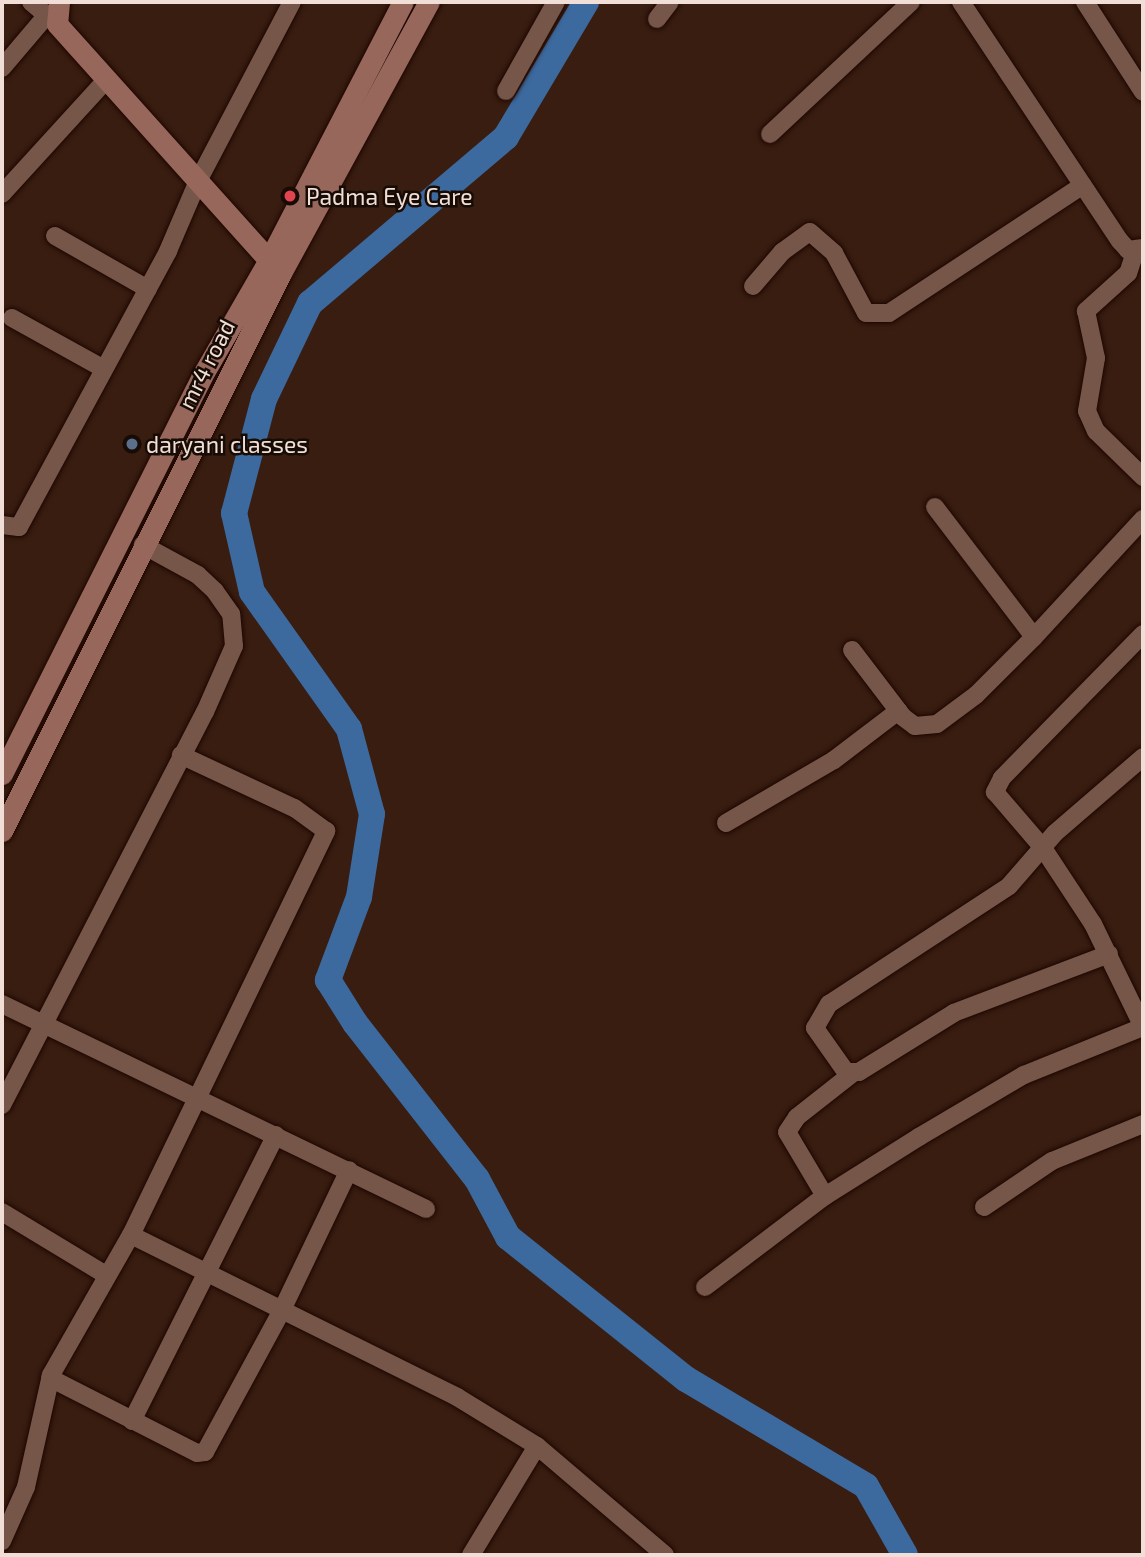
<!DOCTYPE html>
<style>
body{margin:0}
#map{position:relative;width:1145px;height:1557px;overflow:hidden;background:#381d10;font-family:"Exo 2",sans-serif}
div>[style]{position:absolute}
.river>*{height:26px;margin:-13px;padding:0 13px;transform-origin:13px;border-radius:13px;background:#3c6a9e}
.roads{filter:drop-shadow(0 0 2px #1e0600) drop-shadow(0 0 2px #1e0600)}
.street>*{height:18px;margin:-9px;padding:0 9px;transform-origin:9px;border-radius:9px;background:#765648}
.secondary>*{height:21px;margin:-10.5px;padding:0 10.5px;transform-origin:10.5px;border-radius:10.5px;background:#98675c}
.dots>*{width:19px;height:19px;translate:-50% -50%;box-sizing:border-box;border:4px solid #170b06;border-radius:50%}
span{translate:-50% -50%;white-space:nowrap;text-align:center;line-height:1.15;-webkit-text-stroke:5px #170b06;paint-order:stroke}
.poi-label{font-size:23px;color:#f1ded6}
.left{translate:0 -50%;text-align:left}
.street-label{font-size:23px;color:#f1ded6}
.frame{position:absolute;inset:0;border:4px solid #f1ded6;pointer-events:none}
</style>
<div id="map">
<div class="river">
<i style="left:586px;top:2px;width:157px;rotate:120.7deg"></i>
<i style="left:506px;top:137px;width:257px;rotate:139.7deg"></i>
<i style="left:310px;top:303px;width:106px;rotate:115.6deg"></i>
<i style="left:264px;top:399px;width:118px;rotate:104.7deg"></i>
<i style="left:234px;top:513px;width:81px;rotate:77.2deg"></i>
<i style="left:252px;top:592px;width:168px;rotate:54.7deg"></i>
<i style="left:349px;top:729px;width:88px;rotate:74.9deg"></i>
<i style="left:372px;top:814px;width:84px;rotate:98.9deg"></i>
<i style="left:359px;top:897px;width:89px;rotate:110.5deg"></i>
<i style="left:328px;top:980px;width:51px;rotate:57.9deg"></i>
<i style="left:355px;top:1023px;width:198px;rotate:52deg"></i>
<i style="left:477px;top:1179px;width:66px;rotate:61.9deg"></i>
<i style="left:508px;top:1237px;width:228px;rotate:38.6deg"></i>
<i style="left:686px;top:1379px;width:209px;rotate:30.7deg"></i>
<i style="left:866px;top:1486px;width:79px;rotate:60.5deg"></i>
</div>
<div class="roads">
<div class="street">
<i style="left:31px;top:2px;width:30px;rotate:40deg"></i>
<i style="left:961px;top:2px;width:287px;rotate:56.4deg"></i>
<i style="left:1120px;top:241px;width:12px;rotate:48deg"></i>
<i style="left:1128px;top:250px;width:15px;rotate:-8deg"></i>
<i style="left:1085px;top:2px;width:107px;rotate:57.2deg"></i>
<i style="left:657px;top:19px;width:21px;rotate:-53deg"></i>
<i style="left:2px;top:68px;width:70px;rotate:-49.7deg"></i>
<i style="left:506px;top:91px;width:102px;rotate:-60.7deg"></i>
<i style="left:770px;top:134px;width:193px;rotate:-43.1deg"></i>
<i style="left:2px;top:194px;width:154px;rotate:-47.6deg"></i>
<i style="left:55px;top:236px;width:107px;rotate:29.7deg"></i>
<i style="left:1135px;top:252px;width:22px;rotate:108deg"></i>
<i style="left:1128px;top:273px;width:57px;rotate:137.9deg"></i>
<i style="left:1086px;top:311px;width:48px;rotate:78deg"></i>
<i style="left:1096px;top:358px;width:54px;rotate:99.6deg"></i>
<i style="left:1087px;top:411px;width:22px;rotate:66deg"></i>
<i style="left:1096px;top:431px;width:66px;rotate:44.4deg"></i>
<i style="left:753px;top:286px;width:45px;rotate:-49.5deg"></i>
<i style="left:782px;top:252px;width:34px;rotate:-36deg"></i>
<i style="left:810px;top:232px;width:32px;rotate:41deg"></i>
<i style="left:834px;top:253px;width:68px;rotate:61.9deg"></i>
<i style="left:866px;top:313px;width:23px"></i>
<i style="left:889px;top:313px;width:232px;rotate:-33.4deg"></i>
<i style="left:12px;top:318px;width:105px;rotate:29deg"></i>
<i style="left:935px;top:507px;width:163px;rotate:52.7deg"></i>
<i style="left:2px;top:525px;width:17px;rotate:7deg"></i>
<i style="left:19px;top:527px;width:314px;rotate:-61.6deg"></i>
<i style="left:168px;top:251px;width:76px;rotate:-66.8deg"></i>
<i style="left:198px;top:181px;width:202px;rotate:-62.3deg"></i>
<i style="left:1143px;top:634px;width:202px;rotate:134.4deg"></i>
<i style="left:1002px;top:778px;width:16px;rotate:117deg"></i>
<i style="left:995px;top:792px;width:74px;rotate:49.4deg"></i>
<i style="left:1043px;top:848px;width:91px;rotate:56.7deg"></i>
<i style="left:1093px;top:924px;width:114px;rotate:64.1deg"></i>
<i style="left:852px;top:650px;width:84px;rotate:52.7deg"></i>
<i style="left:903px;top:717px;width:15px;rotate:37deg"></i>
<i style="left:915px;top:726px;width:22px;rotate:-5deg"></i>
<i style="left:937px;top:724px;width:49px;rotate:-36.6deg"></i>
<i style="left:976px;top:695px;width:82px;rotate:-45deg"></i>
<i style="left:1034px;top:637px;width:161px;rotate:-47.3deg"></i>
<i style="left:726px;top:823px;width:125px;rotate:-30.3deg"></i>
<i style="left:834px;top:760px;width:81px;rotate:-37.4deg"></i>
<i style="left:1109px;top:954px;width:166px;rotate:159.2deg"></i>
<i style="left:954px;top:1013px;width:112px;rotate:148.2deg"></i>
<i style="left:859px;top:1072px;width:13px;rotate:180deg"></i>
<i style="left:846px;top:1072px;width:54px;rotate:-125.2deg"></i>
<i style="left:815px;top:1028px;width:28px;rotate:-60deg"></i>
<i style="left:829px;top:1004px;width:215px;rotate:-33.2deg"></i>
<i style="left:1009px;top:886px;width:70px;rotate:-49deg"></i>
<i style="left:1055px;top:833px;width:116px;rotate:-40.8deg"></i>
<i style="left:2px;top:1004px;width:471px;rotate:25.8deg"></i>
<i style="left:2px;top:1105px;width:442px;rotate:-62.7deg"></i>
<i style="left:205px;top:712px;width:72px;rotate:-66.3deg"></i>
<i style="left:234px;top:646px;width:32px;rotate:-95deg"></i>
<i style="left:231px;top:614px;width:28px;rotate:-125deg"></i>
<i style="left:215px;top:591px;width:23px;rotate:-137deg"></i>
<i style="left:198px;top:575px;width:63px;rotate:-151.4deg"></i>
<i style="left:825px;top:1196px;width:74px;rotate:-120.7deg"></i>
<i style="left:787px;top:1132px;width:18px;rotate:-56deg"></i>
<i style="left:797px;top:1117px;width:71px;rotate:-38.2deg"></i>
<i style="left:984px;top:1207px;width:82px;rotate:-34.1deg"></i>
<i style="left:1052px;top:1161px;width:98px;rotate:-22.1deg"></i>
<i style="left:2px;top:1212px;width:122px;rotate:31.2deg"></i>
<i style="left:131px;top:1235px;width:364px;rotate:26.4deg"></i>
<i style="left:457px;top:1397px;width:94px;rotate:31.5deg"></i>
<i style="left:537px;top:1446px;width:168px;rotate:40.4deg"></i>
<i style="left:705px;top:1287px;width:151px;rotate:-37.2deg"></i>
<i style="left:825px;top:1196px;width:111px;rotate:-32.1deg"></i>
<i style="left:919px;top:1137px;width:122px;rotate:-30.6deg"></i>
<i style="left:1024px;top:1075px;width:128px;rotate:-22deg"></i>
<i style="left:50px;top:1378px;width:165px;rotate:27deg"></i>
<i style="left:197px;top:1453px;width:8px;rotate:-7deg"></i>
<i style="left:205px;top:1452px;width:162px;rotate:-61.5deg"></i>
<i style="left:282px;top:1310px;width:155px;rotate:-64.4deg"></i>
<i style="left:132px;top:1421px;width:320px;rotate:-63.3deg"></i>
<i style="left:2px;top:1541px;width:59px;rotate:-66deg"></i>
<i style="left:26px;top:1487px;width:115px;rotate:-77.4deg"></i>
<i style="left:51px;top:1375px;width:161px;rotate:-60.3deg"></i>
<i style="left:131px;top:1235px;width:449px;rotate:-64.2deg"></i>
<i style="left:326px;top:831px;width:39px;rotate:-144deg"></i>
<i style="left:294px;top:808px;width:125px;rotate:-154.9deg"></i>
<i style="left:471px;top:1555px;width:127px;rotate:-58.8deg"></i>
</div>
<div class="secondary">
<i style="left:59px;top:2px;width:22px;rotate:95deg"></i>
<i style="left:57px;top:24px;width:329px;rotate:48.1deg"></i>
<i style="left:2px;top:774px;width:445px;rotate:-63.3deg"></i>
<i style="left:202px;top:376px;width:134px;rotate:-60deg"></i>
<i style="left:269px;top:260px;width:291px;rotate:-62.6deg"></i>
<i style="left:2px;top:831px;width:624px;rotate:-63.43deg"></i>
<i style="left:281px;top:273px;width:309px;rotate:-61.4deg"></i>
</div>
</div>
<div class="dots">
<i style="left:290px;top:196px;background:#e0444e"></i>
<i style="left:132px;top:444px;background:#5c6f8a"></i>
</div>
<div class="poi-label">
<span class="left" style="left:306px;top:196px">Padma Eye Care</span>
<span class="left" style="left:146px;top:444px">daryani classes</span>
</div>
<div class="street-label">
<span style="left:206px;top:364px;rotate:-63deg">mr4 road</span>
</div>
<div class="frame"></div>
</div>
